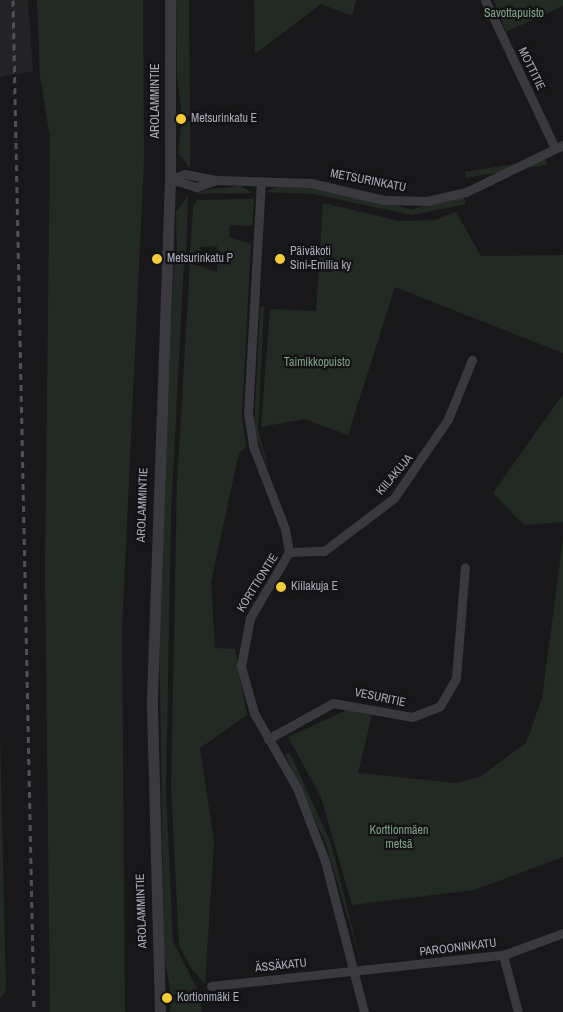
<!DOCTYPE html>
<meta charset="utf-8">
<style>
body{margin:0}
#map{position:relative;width:563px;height:1012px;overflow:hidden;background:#18181a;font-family:"Archivo Narrow",sans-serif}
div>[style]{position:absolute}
.built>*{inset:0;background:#242427}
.green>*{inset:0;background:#222a24;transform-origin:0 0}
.minor>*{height:9px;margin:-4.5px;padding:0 4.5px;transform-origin:4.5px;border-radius:4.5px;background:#39393f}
.tertiary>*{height:11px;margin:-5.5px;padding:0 5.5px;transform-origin:5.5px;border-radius:5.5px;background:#39393f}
.rail>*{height:3px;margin-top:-1.5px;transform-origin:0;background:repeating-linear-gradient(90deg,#505158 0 6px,transparent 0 11px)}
.dots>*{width:14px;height:14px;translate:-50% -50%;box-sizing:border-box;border:2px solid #131315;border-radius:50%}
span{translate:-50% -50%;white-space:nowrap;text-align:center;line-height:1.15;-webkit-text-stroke:4.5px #131315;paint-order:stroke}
.park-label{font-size:12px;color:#81a588}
.street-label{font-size:12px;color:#aaadba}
.poi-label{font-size:12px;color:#aaadba}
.left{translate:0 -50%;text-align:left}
</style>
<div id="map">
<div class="built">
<i style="clip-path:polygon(0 0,28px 0,33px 71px,0 77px)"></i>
</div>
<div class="green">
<i style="clip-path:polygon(37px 0,143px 0,144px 160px,122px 629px,125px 1012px,50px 1012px,45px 569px,50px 138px,40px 76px)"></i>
<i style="clip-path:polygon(176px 0,189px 0,190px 116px,182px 116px,177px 76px)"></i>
<i style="clip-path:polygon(254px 0,356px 0,352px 16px,321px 4px,255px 54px)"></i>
<i style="clip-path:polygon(494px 0,563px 0,563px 6px,506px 32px)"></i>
<i style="clip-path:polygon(182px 121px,190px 121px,190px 168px,178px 153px)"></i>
<i style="left:546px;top:159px;width:6px;height:82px;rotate:81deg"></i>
<i style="clip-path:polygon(241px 186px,252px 193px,193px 194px,211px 189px)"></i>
<i style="clip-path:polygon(275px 187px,314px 188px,411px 209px,464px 198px,466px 204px,412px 215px,313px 194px,266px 192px)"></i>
<i style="clip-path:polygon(188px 196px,186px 254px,177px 255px,176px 212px)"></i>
<i style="clip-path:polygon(254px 199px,252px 226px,230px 225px,229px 237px,251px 244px,242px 415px,246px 447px,239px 453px,211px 582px,215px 648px,235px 649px,247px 715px,200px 748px,214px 842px,205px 984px,191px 968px,179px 945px,171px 786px,177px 482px,190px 263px,217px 272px,217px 246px,201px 247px,199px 255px,190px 253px,193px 208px,197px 200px)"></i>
<i style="clip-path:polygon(323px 203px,399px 221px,435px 220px,456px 212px,481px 256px,563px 255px,563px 353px,395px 287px,348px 435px,304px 419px,261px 427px,270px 309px,316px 311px)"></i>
<i style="clip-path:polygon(184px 261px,171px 514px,166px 794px,173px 941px,198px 991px,171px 995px,164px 955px,159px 618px,174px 262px)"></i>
<i style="clip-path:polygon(260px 307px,264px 307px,258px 429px,270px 474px,254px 429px)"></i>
<i style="clip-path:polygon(563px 394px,563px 522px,524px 525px,493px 493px)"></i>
<i style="clip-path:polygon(563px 539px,563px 857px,474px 890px,352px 905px,321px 797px,288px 737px,347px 710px,372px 715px,358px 773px,456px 783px,480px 777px,526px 743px,542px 698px)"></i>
<i style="clip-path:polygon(0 732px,6px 990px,0 999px)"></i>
<i style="clip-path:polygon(290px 753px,331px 843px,361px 963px,326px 844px,285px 754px)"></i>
<i style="clip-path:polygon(200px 997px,202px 1012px,170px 1012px,171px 1001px)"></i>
</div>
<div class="minor">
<i style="left:485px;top:0;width:164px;rotate:64.7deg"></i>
<i style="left:170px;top:179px;width:16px;rotate:-18deg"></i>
<i style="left:185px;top:174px;width:32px;rotate:11deg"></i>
<i style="left:216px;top:180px;width:95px;rotate:1.8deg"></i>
<i style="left:311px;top:183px;width:75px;rotate:13.1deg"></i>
<i style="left:384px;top:200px;width:43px;rotate:1.3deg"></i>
<i style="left:427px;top:201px;width:40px;rotate:-13deg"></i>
<i style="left:466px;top:192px;width:108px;rotate:-25.9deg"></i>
<i style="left:170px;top:179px;width:28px;rotate:17deg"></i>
<i style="left:197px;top:187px;width:20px;rotate:-20deg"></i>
<i style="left:261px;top:181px;width:232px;rotate:93.2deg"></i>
<i style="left:248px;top:413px;width:33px;rotate:81deg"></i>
<i style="left:253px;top:446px;width:89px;rotate:68.9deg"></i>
<i style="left:285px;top:529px;width:23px;rotate:80deg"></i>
<i style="left:289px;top:552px;width:77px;rotate:120.6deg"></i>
<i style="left:250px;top:618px;width:49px;rotate:100.6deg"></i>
<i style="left:241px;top:666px;width:49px;rotate:74.5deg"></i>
<i style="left:254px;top:713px;width:86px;rotate:60.2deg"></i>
<i style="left:297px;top:788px;width:78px;rotate:69deg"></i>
<i style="left:325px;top:861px;width:156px;rotate:75.5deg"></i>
<i style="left:289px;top:552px;width:35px;rotate:-2deg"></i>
<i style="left:324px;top:551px;width:88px;rotate:-37.1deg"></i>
<i style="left:394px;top:498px;width:96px;rotate:-55.6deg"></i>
<i style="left:448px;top:419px;width:64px;rotate:-67.9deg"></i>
<i style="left:268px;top:739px;width:74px;rotate:-29deg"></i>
<i style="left:333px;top:703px;width:80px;rotate:10deg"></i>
<i style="left:412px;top:717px;width:30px;rotate:-21deg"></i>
<i style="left:440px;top:706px;width:32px;rotate:-60deg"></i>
<i style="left:456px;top:678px;width:111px;rotate:-85.4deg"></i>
<i style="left:503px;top:955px;width:59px;rotate:75.3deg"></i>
<i style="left:211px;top:986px;width:294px;rotate:-6.1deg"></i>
<i style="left:503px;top:955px;width:64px;rotate:-20.1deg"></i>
</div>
<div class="tertiary">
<i style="left:160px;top:1012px;width:314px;rotate:-91.5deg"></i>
<i style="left:152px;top:698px;width:519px;rotate:-88.01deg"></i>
<i style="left:170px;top:179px;width:179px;rotate:-90deg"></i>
</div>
<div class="rail">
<i style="left:13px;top:0;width:1012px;rotate:88.81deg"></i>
</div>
<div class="dots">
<i style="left:181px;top:119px;background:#f3cb38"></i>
<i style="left:157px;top:259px;background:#f3cb38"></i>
<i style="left:280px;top:259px;background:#f3cb38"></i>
<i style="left:281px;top:587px;background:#f3cb38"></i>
<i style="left:167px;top:998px;background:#f3cb38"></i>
</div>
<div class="park-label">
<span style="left:514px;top:14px">Savottapuisto</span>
<span style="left:317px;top:363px">Taimikkopuisto</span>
<span style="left:399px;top:838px">Korttionmäen<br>metsä</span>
</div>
<div class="street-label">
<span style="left:531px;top:69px;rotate:64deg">MOTTITIE</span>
<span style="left:156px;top:101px;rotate:-90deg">AROLAMMINTIE</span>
<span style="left:368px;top:181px;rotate:11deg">METSURINKATU</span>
<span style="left:395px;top:475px;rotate:-50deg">KIILAKUJA</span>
<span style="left:143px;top:505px;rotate:-88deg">AROLAMMINTIE</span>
<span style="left:258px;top:583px;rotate:-58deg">KORTTIONTIE</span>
<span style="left:380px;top:698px;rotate:12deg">VESURITIE</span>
<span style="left:142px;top:911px;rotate:-92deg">AROLAMMINTIE</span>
<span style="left:458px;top:948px;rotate:-7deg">PAROONINKATU</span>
<span style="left:281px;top:966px;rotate:-6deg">ÄSSÄKATU</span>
</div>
<div class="poi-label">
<span class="left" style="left:191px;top:119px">Metsurinkatu E</span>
<span class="left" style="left:290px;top:259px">Päiväkoti<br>Sini-Emilia ky</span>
<span class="left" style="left:167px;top:259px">Metsurinkatu P</span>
<span class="left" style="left:291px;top:587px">Kiilakuja E</span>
<span class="left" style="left:177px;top:998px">Kortionmäki E</span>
</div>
</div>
